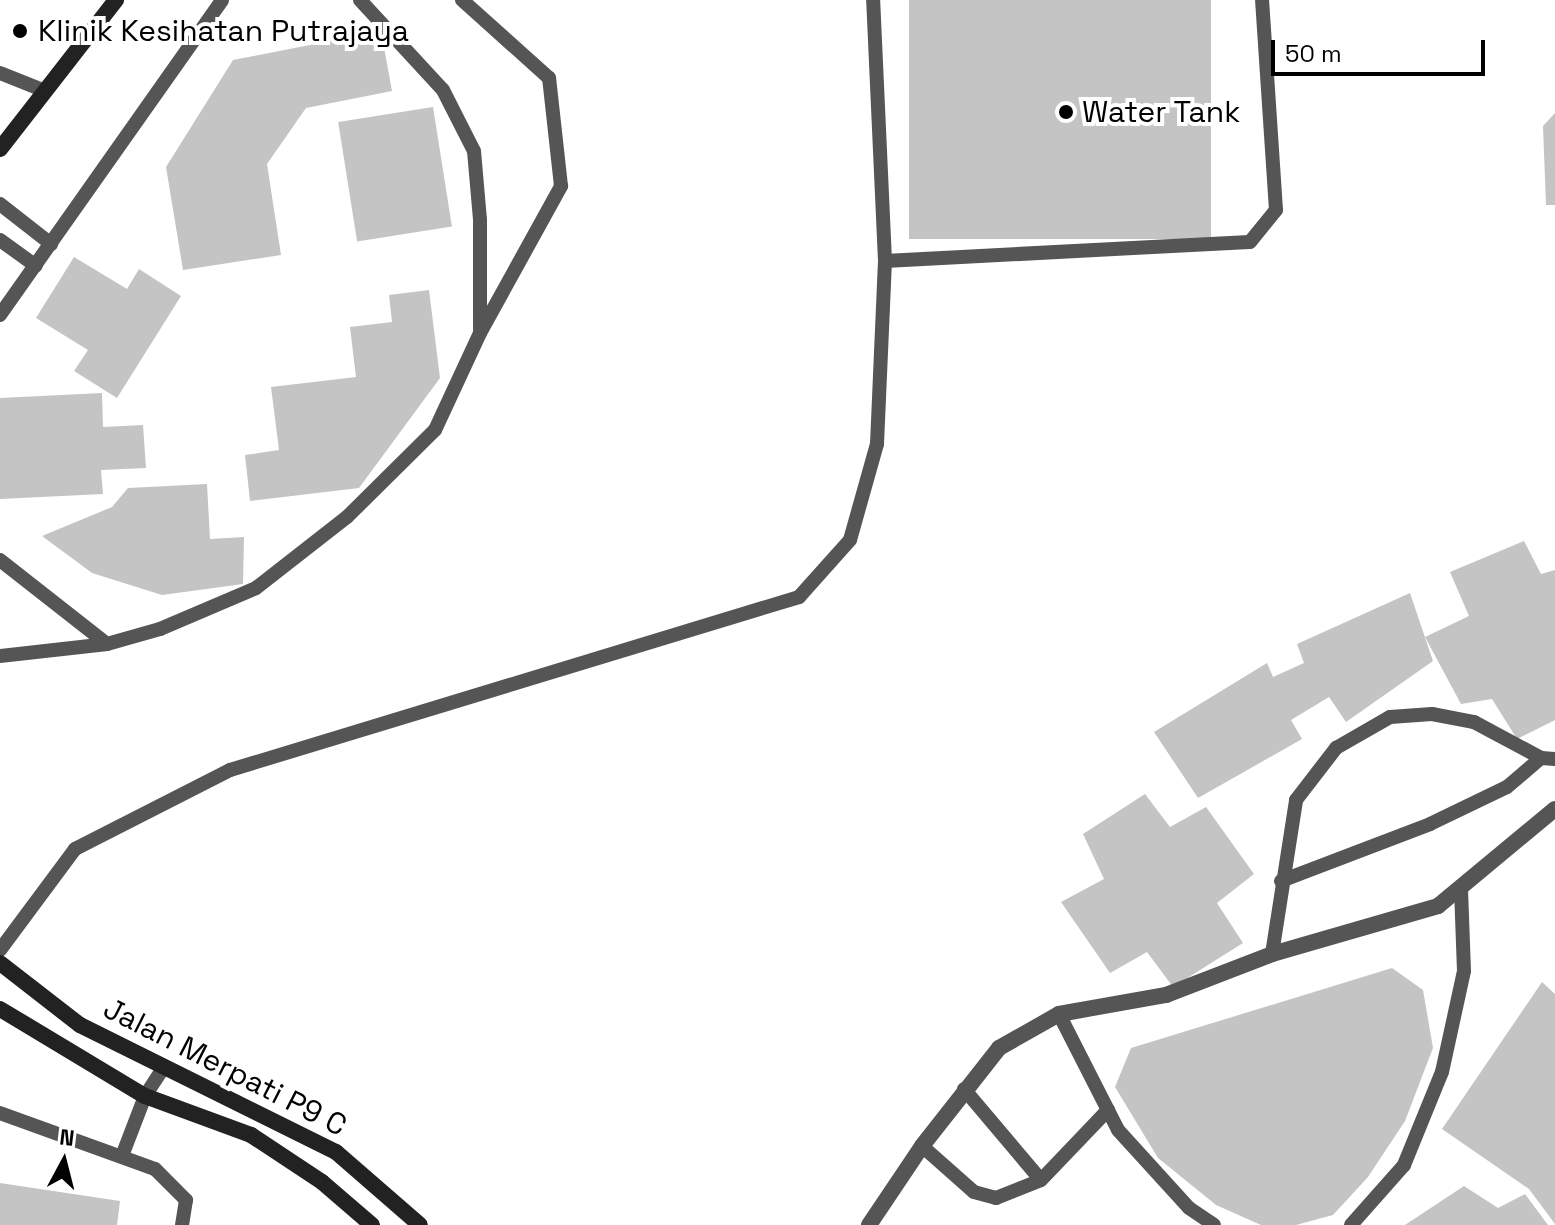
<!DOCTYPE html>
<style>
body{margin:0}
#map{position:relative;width:1555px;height:1225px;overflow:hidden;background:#fff;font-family:"Space Grotesk",sans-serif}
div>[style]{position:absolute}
.building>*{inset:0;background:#c4c4c4;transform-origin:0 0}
.lane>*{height:14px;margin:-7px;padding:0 7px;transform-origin:7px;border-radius:7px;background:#555}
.street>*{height:16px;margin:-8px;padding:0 8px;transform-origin:8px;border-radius:8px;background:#555}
.secondary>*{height:16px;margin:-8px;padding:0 8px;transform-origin:8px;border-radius:8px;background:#222}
.dots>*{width:22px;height:22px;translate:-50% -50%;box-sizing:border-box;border:4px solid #fff;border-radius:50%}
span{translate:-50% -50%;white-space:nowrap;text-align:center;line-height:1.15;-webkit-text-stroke:8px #fff;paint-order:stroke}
.poi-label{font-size:30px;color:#000}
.left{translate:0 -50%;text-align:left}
.street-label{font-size:30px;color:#000}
.north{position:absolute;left:24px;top:1121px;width:80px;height:80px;-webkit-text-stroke:6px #fff;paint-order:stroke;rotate:7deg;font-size:22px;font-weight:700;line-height:32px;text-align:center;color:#000}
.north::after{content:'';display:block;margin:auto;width:28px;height:36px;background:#000;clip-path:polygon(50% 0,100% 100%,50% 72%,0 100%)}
.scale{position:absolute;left:1271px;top:40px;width:214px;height:36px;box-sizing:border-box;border:4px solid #000;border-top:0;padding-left:10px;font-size:24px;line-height:28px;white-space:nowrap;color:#000;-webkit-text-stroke:6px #fff;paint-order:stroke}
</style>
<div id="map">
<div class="building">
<i style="left:909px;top:0;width:302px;height:239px"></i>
<i style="clip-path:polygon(381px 31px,392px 91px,306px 108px,267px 164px,281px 255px,183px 270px,166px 167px,233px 60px)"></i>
<i style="left:433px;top:107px;width:121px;height:96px;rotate:81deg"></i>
<i style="clip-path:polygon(1555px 113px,1555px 205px,1546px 205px,1543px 126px)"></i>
<i style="clip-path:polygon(74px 257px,127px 289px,139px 269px,181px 296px,117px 398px,74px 371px,88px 350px,36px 318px)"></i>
<i style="clip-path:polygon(429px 290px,440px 378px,359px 488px,250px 501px,245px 455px,279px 450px,271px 387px,356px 377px,350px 327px,392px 322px,389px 295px)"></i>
<i style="clip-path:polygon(102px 393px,103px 427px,143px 425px,146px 468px,101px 470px,103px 494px,0 499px,0 398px)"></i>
<i style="clip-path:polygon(207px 484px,210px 539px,244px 537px,243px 584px,162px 595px,92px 573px,42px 536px,112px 507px,128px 488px)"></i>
<i style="clip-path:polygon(1524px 541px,1541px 574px,1555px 570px,1555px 720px,1517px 739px,1492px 699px,1461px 704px,1425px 637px,1469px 616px,1450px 572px)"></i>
<i style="clip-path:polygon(1410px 593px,1433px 661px,1346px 722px,1329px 697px,1291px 720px,1302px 739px,1198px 798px,1154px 732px,1267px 663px,1273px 677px,1304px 663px,1297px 644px)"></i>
<i style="clip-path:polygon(1145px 794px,1170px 827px,1206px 807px,1254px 874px,1217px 903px,1243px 943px,1173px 987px,1147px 952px,1110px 973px,1061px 902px,1104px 879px,1083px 834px)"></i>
<i style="clip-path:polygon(1392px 968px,1423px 990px,1433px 1048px,1405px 1121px,1368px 1177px,1333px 1215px,1296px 1225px,1261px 1225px,1216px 1205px,1158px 1158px,1115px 1087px,1131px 1048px)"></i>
<i style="clip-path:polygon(1542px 982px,1555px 994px,1555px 1224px,1529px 1189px,1442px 1129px)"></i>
<i style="clip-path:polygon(0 1183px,120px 1201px,117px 1225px,0 1225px)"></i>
<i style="clip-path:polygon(1464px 1186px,1498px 1208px,1525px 1194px,1548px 1225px,1405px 1225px)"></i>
</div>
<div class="lane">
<i style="left:360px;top:0;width:122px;rotate:47.3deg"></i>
<i style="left:443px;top:90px;width:68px;rotate:63.1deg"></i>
<i style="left:474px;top:151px;width:69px;rotate:85deg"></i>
<i style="left:480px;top:220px;width:109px;rotate:90deg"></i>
<i style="left:0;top:73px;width:48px;rotate:21.8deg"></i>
<i style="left:0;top:204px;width:65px;rotate:38.1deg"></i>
<i style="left:0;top:240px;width:44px;rotate:35.8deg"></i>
<i style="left:885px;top:261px;width:365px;rotate:-3deg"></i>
<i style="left:1250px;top:242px;width:41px;rotate:-50.9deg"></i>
<i style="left:1276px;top:210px;width:210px;rotate:-93.8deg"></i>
<i style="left:0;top:315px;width:385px;rotate:-54.8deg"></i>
<i style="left:0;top:560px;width:136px;rotate:38.1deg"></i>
<i style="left:0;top:656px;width:108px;rotate:-6.4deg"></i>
<i style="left:107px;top:644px;width:55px;rotate:-15.8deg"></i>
<i style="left:160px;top:629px;width:104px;rotate:-23.1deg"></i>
<i style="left:256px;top:588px;width:115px;rotate:-38deg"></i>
<i style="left:347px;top:517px;width:124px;rotate:-44.7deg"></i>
<i style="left:435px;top:430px;width:107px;rotate:-65.1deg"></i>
<i style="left:480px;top:333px;width:168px;rotate:-61.1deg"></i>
<i style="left:561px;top:186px;width:109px;rotate:-96.3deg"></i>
<i style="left:549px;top:78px;width:117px;rotate:-138.1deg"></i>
<i style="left:1281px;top:881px;width:160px;rotate:-20.9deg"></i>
<i style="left:1430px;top:824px;width:85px;rotate:-25.7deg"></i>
<i style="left:1507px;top:787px;width:45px;rotate:-40.5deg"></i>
<i style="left:0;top:950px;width:126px;rotate:-53.4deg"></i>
<i style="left:75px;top:849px;width:174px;rotate:-27deg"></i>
<i style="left:230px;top:770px;width:595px;rotate:-16.91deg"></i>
<i style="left:799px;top:597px;width:76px;rotate:-48.2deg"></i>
<i style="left:850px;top:540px;width:100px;rotate:-74.3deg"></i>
<i style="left:877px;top:444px;width:183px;rotate:-87.5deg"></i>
<i style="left:885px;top:261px;width:261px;rotate:-92.6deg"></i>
<i style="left:1272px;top:954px;width:156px;rotate:-81.1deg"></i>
<i style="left:1296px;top:800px;width:66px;rotate:-52.4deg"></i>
<i style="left:1336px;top:748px;width:62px;rotate:-29.9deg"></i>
<i style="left:1390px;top:717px;width:42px;rotate:-4.1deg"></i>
<i style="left:1432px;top:714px;width:43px;rotate:10.8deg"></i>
<i style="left:1474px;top:722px;width:76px;rotate:28.2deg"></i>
<i style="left:1541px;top:758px;width:14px;rotate:4deg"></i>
<i style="left:1059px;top:1014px;width:130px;rotate:63deg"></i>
<i style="left:1118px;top:1130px;width:105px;rotate:47.7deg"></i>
<i style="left:1189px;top:1208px;width:30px;rotate:34deg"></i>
<i style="left:964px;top:1089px;width:119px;rotate:49.8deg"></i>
<i style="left:0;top:1113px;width:165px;rotate:19.9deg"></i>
<i style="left:155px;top:1169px;width:44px;rotate:45deg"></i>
<i style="left:186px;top:1200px;width:25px;rotate:99deg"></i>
<i style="left:922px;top:1146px;width:69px;rotate:41.5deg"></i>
<i style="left:974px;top:1192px;width:23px;rotate:15deg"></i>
<i style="left:996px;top:1198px;width:48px;rotate:-21.8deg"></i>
<i style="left:1041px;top:1180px;width:97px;rotate:-46.3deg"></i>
<i style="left:122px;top:1156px;width:64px;rotate:-69deg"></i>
<i style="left:145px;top:1096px;width:33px;rotate:-57deg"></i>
<i style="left:1351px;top:1225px;width:80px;rotate:-48.5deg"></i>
<i style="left:1404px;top:1165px;width:100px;rotate:-67.8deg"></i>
<i style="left:1442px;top:1072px;width:103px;rotate:-77.7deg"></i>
<i style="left:1464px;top:971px;width:82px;rotate:-92.1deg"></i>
</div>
<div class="street">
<i style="left:869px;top:1225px;width:95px;rotate:-56.1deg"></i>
<i style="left:922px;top:1146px;width:125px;rotate:-51.8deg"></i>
<i style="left:999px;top:1048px;width:69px;rotate:-29.5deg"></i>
<i style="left:1059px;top:1014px;width:109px;rotate:-10.1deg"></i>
<i style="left:1166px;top:995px;width:114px;rotate:-21.1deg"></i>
<i style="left:1272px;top:954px;width:173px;rotate:-16.1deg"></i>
<i style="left:1438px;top:906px;width:152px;rotate:-39.7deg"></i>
</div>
<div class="secondary">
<i style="left:0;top:149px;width:189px;rotate:-52.1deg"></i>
<i style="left:0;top:963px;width:101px;rotate:37.8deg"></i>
<i style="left:80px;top:1025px;width:286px;rotate:26.4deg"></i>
<i style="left:336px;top:1152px;width:111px;rotate:41deg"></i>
<i style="left:0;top:1009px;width:169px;rotate:31deg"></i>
<i style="left:145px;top:1096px;width:113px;rotate:20.2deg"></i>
<i style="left:251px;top:1135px;width:85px;rotate:33.5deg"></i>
<i style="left:322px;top:1182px;width:66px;rotate:40.7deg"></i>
</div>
<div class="dots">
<i style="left:20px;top:31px;background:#000"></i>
<i style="left:1066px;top:112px;background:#000"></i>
</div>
<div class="poi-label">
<span class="left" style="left:38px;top:31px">Klinik Kesihatan Putrajaya</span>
<span class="left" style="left:1082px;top:112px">Water Tank</span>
</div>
<div class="street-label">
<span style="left:225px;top:1067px;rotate:27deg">Jalan Merpati P9 C</span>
</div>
<div class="north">N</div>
<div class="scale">50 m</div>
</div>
